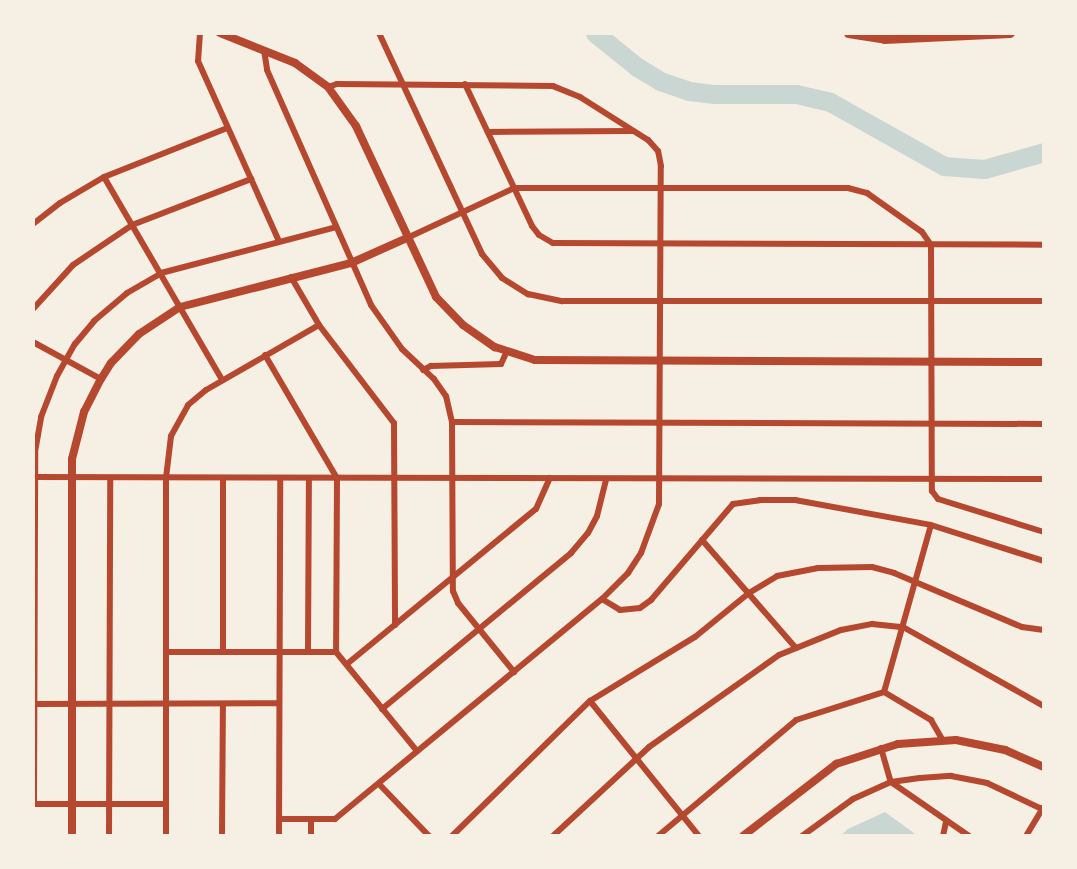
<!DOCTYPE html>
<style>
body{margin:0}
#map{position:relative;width:1077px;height:869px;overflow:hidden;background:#f6efe4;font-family:Inter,sans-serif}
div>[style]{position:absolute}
.water>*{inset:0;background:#c9d6d2}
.river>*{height:19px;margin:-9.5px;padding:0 9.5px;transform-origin:9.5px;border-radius:9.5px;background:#c9d6d2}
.minor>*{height:6px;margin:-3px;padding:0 3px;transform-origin:3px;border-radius:3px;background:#b5482f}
.tertiary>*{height:8px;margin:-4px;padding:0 4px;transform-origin:4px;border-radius:4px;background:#b5482f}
.secondary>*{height:9px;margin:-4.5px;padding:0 4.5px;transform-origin:4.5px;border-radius:4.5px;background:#b5482f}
span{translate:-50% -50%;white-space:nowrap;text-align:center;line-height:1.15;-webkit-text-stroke:5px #f6efe4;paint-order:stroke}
.frame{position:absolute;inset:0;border:35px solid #f6efe4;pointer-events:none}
</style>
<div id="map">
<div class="water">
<i style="clip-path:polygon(885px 812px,918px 836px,840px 836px,848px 829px)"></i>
</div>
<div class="river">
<i style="left:595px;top:33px;width:54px;rotate:39deg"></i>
<i style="left:637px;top:67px;width:27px;rotate:31deg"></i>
<i style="left:660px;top:81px;width:31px;rotate:19deg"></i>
<i style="left:689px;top:91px;width:24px;rotate:7deg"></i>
<i style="left:713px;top:94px;width:83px"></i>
<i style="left:796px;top:94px;width:35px;rotate:13deg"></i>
<i style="left:830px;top:102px;width:131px;rotate:29.3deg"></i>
<i style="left:944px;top:166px;width:40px;rotate:4.3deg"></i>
<i style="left:984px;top:169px;width:62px;rotate:-15.8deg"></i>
</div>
<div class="minor">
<i style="left:200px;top:33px;width:28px;rotate:94deg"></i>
<i style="left:198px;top:61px;width:197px;rotate:65.8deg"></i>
<i style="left:379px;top:33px;width:244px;rotate:65deg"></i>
<i style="left:482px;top:254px;width:31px;rotate:50deg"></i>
<i style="left:502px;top:278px;width:31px;rotate:32deg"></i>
<i style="left:528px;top:294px;width:35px;rotate:12deg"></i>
<i style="left:562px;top:301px;width:482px"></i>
<i style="left:264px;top:50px;width:20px;rotate:81deg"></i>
<i style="left:267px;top:70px;width:257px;rotate:66.1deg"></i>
<i style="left:371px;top:305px;width:54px;rotate:54.8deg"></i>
<i style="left:402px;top:349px;width:44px;rotate:43.2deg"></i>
<i style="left:434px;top:379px;width:21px;rotate:55deg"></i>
<i style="left:446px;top:396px;width:27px;rotate:77deg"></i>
<i style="left:452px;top:422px;width:169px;rotate:89.7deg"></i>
<i style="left:453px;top:591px;width:13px;rotate:67deg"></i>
<i style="left:458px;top:603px;width:89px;rotate:50.9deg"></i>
<i style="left:465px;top:84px;width:157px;rotate:64.7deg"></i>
<i style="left:532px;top:226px;width:11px;rotate:52deg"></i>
<i style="left:539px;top:235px;width:16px;rotate:30deg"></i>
<i style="left:553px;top:243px;width:491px;rotate:0.2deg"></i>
<i style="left:488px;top:132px;width:145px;rotate:-0.4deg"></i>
<i style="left:104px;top:177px;width:235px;rotate:59.8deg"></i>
<i style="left:33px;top:224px;width:34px;rotate:-38deg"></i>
<i style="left:60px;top:203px;width:51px;rotate:-30.6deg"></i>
<i style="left:104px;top:177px;width:132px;rotate:-21.7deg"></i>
<i style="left:407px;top:238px;width:118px;rotate:-25deg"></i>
<i style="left:514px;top:188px;width:334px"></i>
<i style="left:848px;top:188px;width:20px;rotate:15deg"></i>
<i style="left:867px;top:193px;width:67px;rotate:35.3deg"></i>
<i style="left:922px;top:232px;width:16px;rotate:55deg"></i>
<i style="left:931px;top:245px;width:246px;rotate:89.8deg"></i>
<i style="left:932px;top:491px;width:10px;rotate:53deg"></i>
<i style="left:938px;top:499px;width:111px;rotate:17.3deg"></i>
<i style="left:291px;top:277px;width:56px;rotate:59.7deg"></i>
<i style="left:319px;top:325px;width:123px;rotate:52.6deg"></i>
<i style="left:394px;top:423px;width:202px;rotate:89.7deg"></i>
<i style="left:33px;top:309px;width:59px;rotate:-47.7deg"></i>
<i style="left:73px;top:265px;width:71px;rotate:-34.1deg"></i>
<i style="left:132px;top:225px;width:128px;rotate:-21.1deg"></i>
<i style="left:33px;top:342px;width:77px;rotate:28.6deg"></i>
<i style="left:265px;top:355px;width:143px;rotate:59.7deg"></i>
<i style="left:337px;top:478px;width:174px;rotate:90.3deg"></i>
<i style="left:423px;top:370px;width:9px;rotate:-27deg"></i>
<i style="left:431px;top:366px;width:70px;rotate:-1.6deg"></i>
<i style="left:501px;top:364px;width:14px;rotate:-65deg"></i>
<i style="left:452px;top:422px;width:592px;rotate:0.19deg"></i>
<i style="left:33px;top:477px;width:1011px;rotate:0.11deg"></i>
<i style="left:223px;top:479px;width:173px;rotate:90deg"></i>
<i style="left:702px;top:540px;width:143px;rotate:49deg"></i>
<i style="left:602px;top:599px;width:21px;rotate:31deg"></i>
<i style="left:620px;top:610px;width:20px;rotate:-6deg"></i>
<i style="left:640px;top:608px;width:14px;rotate:-36deg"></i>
<i style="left:651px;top:600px;width:126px;rotate:-49.5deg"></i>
<i style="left:733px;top:504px;width:27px;rotate:-8deg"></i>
<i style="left:760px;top:500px;width:35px"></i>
<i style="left:795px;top:500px;width:138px;rotate:10.4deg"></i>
<i style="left:931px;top:525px;width:119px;rotate:17.7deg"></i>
<i style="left:166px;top:652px;width:170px"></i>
<i style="left:336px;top:652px;width:128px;rotate:50.7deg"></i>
<i style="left:308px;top:652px;width:174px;rotate:-89.7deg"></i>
<i style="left:347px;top:664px;width:244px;rotate:-39.4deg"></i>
<i style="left:536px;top:509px;width:34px;rotate:-66deg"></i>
<i style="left:884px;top:692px;width:173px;rotate:-74.3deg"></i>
<i style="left:590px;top:701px;width:174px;rotate:51.1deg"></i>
<i style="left:33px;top:704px;width:246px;rotate:-0.2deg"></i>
<i style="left:382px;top:709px;width:245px;rotate:-39.5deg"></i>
<i style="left:571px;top:553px;width:26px;rotate:-50deg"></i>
<i style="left:588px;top:533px;width:19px;rotate:-62deg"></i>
<i style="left:597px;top:516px;width:38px;rotate:-76deg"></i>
<i style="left:881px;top:748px;width:35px;rotate:74deg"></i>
<i style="left:891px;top:782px;width:95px;rotate:34.7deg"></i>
<i style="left:379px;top:784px;width:72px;rotate:46.1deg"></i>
<i style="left:33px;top:804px;width:133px"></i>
<i style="left:34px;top:804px;width:352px;rotate:-89.8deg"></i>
<i style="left:35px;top:452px;width:36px;rotate:-80deg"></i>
<i style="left:41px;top:417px;width:44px;rotate:-68.7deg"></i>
<i style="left:57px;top:376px;width:37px;rotate:-61deg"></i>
<i style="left:75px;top:344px;width:30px;rotate:-50deg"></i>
<i style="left:94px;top:321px;width:43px;rotate:-40.3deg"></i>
<i style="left:127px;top:293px;width:39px;rotate:-30deg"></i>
<i style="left:161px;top:273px;width:181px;rotate:-14.7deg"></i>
<i style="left:279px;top:819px;width:56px"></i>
<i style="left:335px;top:819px;width:346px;rotate:-39.5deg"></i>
<i style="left:602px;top:599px;width:37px;rotate:-45deg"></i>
<i style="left:628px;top:573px;width:24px;rotate:-57deg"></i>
<i style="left:641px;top:553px;width:52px;rotate:-69.8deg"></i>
<i style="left:659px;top:504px;width:338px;rotate:-89.7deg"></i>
<i style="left:661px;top:166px;width:15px;rotate:-101deg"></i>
<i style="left:658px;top:151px;width:15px;rotate:-132deg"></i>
<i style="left:648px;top:140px;width:80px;rotate:-147.7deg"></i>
<i style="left:580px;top:97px;width:29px;rotate:-158deg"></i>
<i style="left:553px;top:86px;width:216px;rotate:-179.5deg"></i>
<i style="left:337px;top:84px;width:9px;rotate:162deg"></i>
<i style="left:311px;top:820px;width:16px;rotate:90deg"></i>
<i style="left:109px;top:836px;width:358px;rotate:-89.8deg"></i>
<i style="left:166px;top:836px;width:358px;rotate:-90deg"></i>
<i style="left:166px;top:478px;width:42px;rotate:-83.2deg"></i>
<i style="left:171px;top:436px;width:35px;rotate:-61deg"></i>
<i style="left:188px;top:405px;width:23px;rotate:-40deg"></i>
<i style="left:206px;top:390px;width:130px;rotate:-29.9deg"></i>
<i style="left:222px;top:836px;width:132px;rotate:-89.6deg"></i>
<i style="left:279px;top:836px;width:358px;rotate:-89.8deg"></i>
<i style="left:452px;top:836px;width:193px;rotate:-44.4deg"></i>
<i style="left:590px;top:701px;width:123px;rotate:-31.4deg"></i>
<i style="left:695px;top:637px;width:70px;rotate:-39.2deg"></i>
<i style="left:749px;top:593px;width:33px;rotate:-31deg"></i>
<i style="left:777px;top:576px;width:42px;rotate:-11deg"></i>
<i style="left:818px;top:568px;width:54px;rotate:-1.1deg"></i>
<i style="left:872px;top:567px;width:23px;rotate:15deg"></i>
<i style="left:894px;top:573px;width:139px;rotate:22.9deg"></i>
<i style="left:1022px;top:627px;width:22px;rotate:8deg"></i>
<i style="left:553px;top:836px;width:131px;rotate:-42.8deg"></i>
<i style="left:649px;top:747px;width:159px;rotate:-35.3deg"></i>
<i style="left:779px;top:655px;width:67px;rotate:-22deg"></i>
<i style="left:841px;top:630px;width:32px;rotate:-11deg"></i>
<i style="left:872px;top:624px;width:31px;rotate:6deg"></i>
<i style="left:903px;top:627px;width:162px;rotate:29.3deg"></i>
<i style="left:658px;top:836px;width:180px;rotate:-40deg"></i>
<i style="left:796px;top:720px;width:92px;rotate:-17.7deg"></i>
<i style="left:884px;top:692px;width:55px;rotate:30.8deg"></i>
<i style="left:931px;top:720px;width:22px;rotate:60deg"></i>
<i style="left:802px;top:836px;width:63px;rotate:-36deg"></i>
<i style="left:853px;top:799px;width:42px;rotate:-24.1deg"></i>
<i style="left:891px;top:782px;width:29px;rotate:-8deg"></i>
<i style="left:920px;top:778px;width:31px;rotate:-4deg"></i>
<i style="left:951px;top:776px;width:37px;rotate:11deg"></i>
<i style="left:987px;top:783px;width:63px;rotate:25.3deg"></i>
<i style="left:943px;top:836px;width:14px;rotate:-78deg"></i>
<i style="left:1026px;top:836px;width:33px;rotate:-59deg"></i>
</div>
<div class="tertiary">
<i style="left:220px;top:33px;width:81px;rotate:21.8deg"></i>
<i style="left:295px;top:63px;width:41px;rotate:36deg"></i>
<i style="left:328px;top:87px;width:48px;rotate:54.3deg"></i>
<i style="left:356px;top:126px;width:189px;rotate:64.9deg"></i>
<i style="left:436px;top:297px;width:39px;rotate:46deg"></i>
<i style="left:463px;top:325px;width:39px;rotate:35deg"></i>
<i style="left:495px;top:347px;width:42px;rotate:18deg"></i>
<i style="left:535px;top:360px;width:509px;rotate:0.23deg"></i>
<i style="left:72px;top:836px;width:377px;rotate:-90deg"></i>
<i style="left:72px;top:459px;width:49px;rotate:-75.7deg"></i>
<i style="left:84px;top:412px;width:37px;rotate:-63deg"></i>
<i style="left:101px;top:379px;width:19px;rotate:-58deg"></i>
<i style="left:111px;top:363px;width:40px;rotate:-46deg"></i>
<i style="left:139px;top:334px;width:49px;rotate:-33.4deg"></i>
<i style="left:180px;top:307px;width:177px;rotate:-14.4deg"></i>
<i style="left:351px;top:263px;width:61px;rotate:-24.1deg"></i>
<i style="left:743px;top:836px;width:118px;rotate:-37.7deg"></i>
<i style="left:836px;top:764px;width:65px;rotate:-17.9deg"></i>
<i style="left:898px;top:744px;width:58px;rotate:-3.9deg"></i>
<i style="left:956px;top:740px;width:50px;rotate:11.5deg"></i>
<i style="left:1005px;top:750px;width:43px;rotate:23.6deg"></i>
</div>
<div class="secondary">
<i style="left:848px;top:33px;width:36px;rotate:9deg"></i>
<i style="left:884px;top:39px;width:126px;rotate:-2.7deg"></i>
</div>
<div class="frame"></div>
</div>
